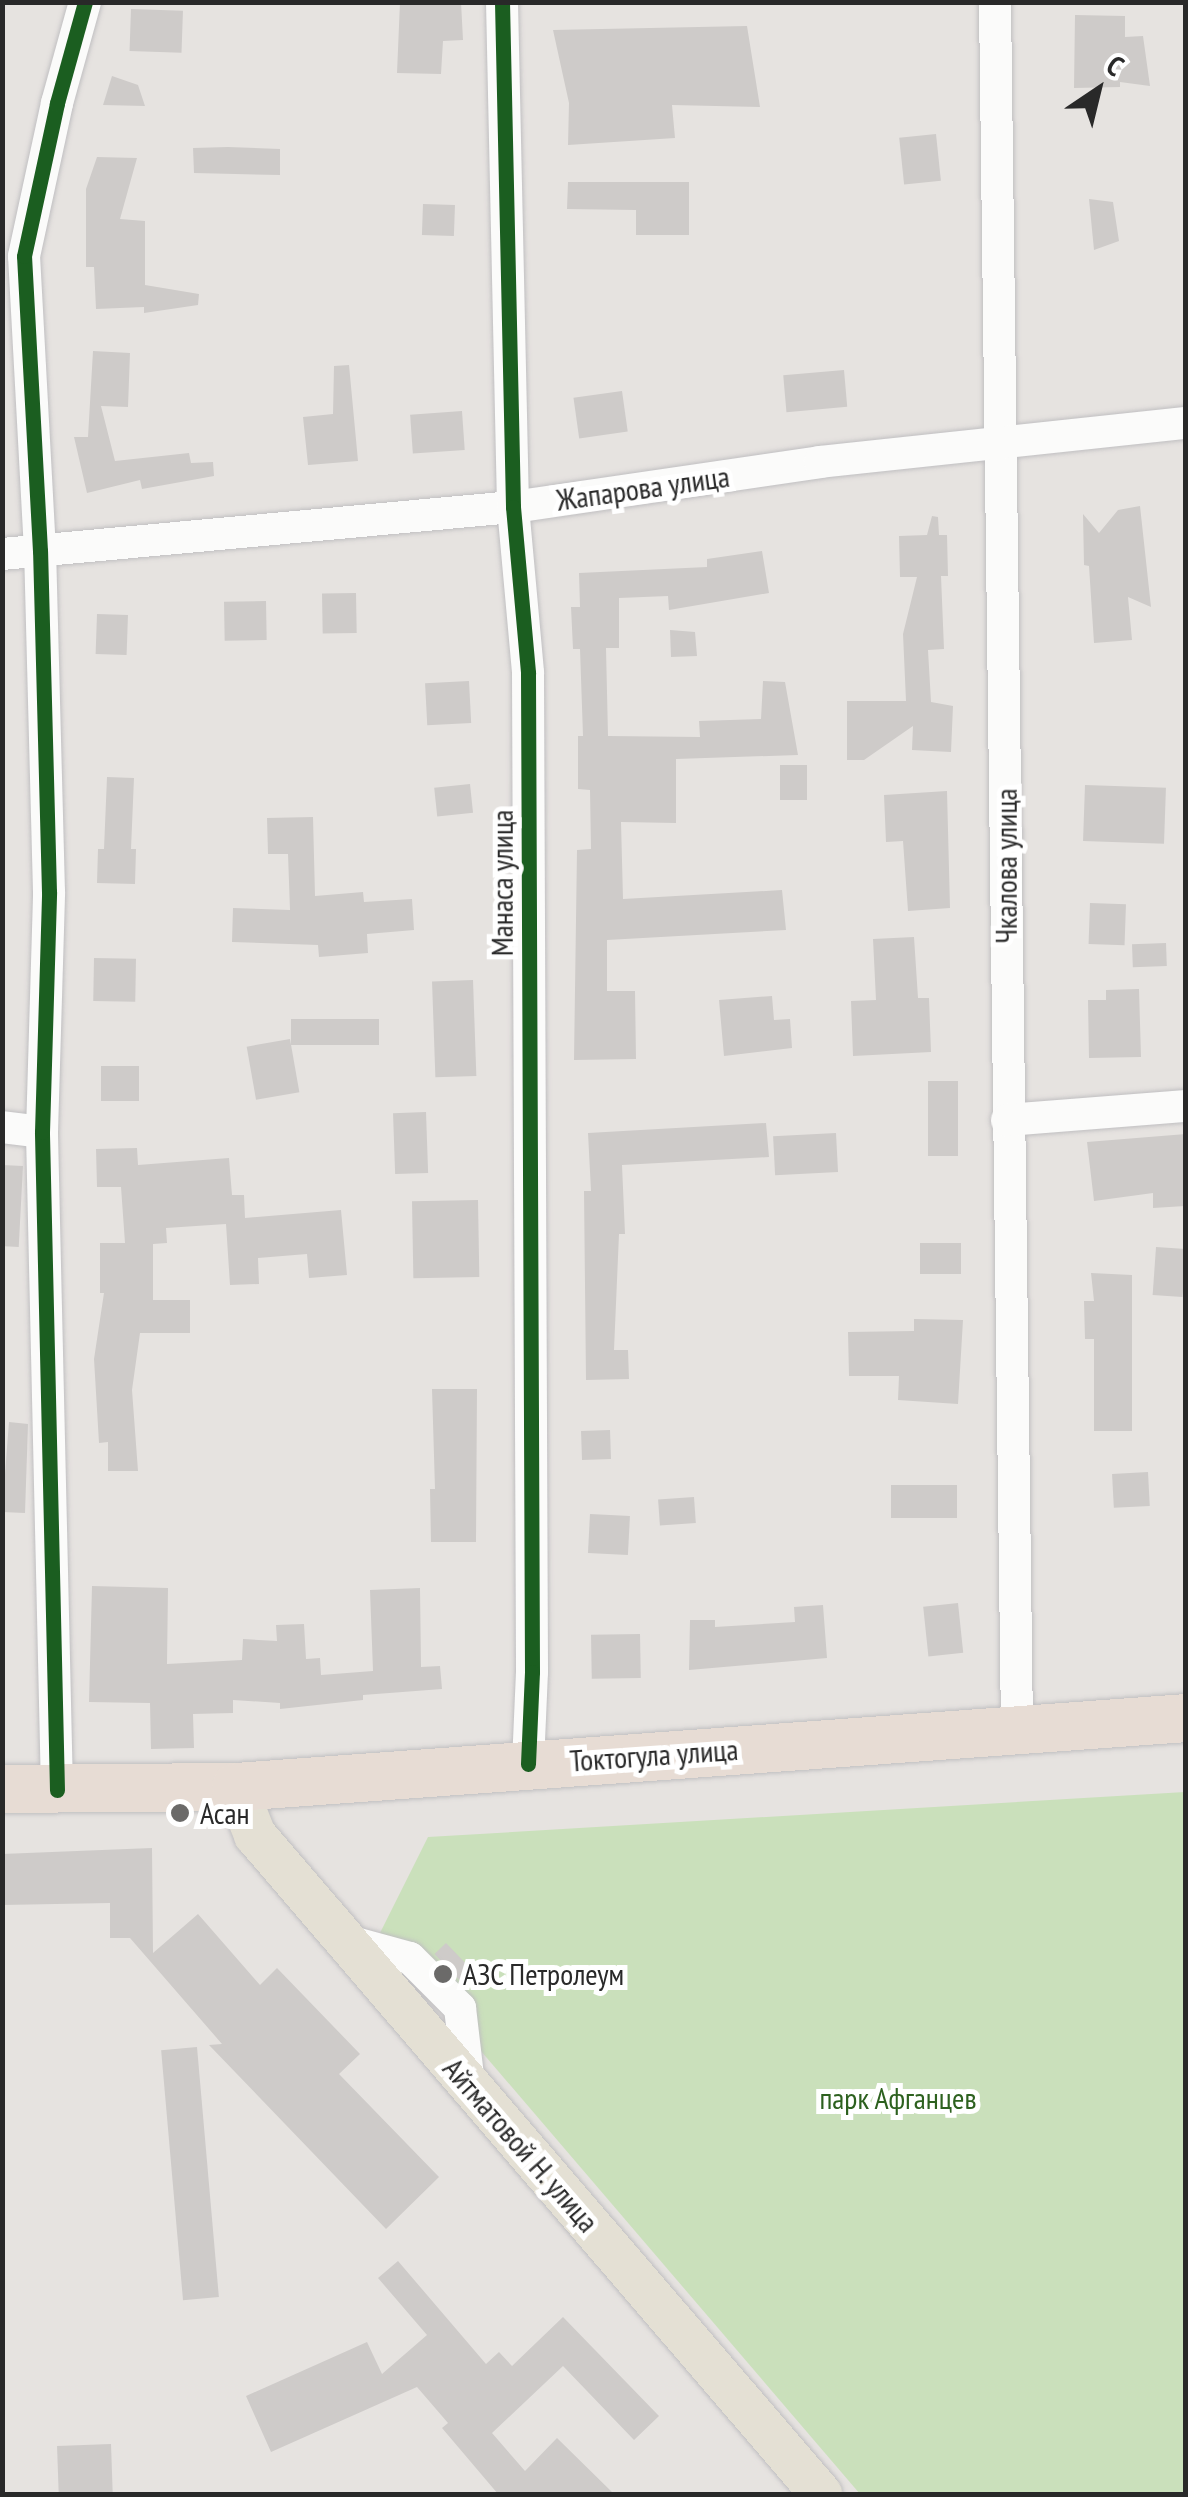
<!DOCTYPE html>
<meta charset="utf-8">
<style>
body{margin:0}
#map{position:relative;width:1188px;height:2497px;overflow:hidden;background:#e6e3e0;font-family:"PT Sans Narrow",sans-serif}
div>[style]{position:absolute}
.green>*{inset:0;background:#cae0bb}
.building>*{inset:0;background:#cecbc9;transform-origin:0 0}
.roads{filter:drop-shadow(0 0 2px #c0bfc1) drop-shadow(0 0 2px #c0bfc1)}
.minor>*{height:32px;margin:-16px;padding:0 16px;transform-origin:16px;border-radius:16px;background:#fbfbfa}
.major>*{height:42px;margin:-21px;padding:0 21px;transform-origin:21px;border-radius:21px;background:#e4e0d4}
.highway>*{height:48px;margin:-24px;padding:0 24px;transform-origin:24px;border-radius:24px;background:#e7dcd4}
.cycleway>*{height:15px;margin:-7.5px;padding:0 7.5px;transform-origin:7.5px;border-radius:7.5px;background:#1b5e20}
.dots>*{width:28px;height:28px;translate:-50% -50%;box-sizing:border-box;border:5px solid #fff;border-radius:50%}
span{translate:-50% -50%;white-space:nowrap;text-align:center;line-height:1.15;-webkit-text-stroke:10px #fff;paint-order:stroke}
.street-label{font-size:30px;color:#292929}
.poi-label{font-size:30px;color:#292929}
.left{translate:0 -50%;text-align:left}
.park-label{font-size:30px;color:#2d611f}
.frame{position:absolute;inset:0;border:5px solid #292929;pointer-events:none}
.north{position:absolute;left:1048px;top:40px;width:100px;height:100px;-webkit-text-stroke:8px #fff;paint-order:stroke;rotate:35deg;font-size:28px;font-weight:700;line-height:40px;text-align:center;color:#292929}
.north::after{content:'';display:block;margin:auto;width:35px;height:45px;background:#292929;clip-path:polygon(50% 0,100% 100%,50% 72%,0 100%)}
</style>
<div id="map">
<div class="green">
<i style="clip-path:polygon(1185px 1792px,1185px 2494px,860px 2494px,380px 1933px,428px 1837px)"></i>
</div>
<div class="building">
<i style="clip-path:polygon(400px 2px,461px 2px,463px 40px,443px 41px,441px 74px,397px 73px)"></i>
<i style="left:131px;top:9px;width:52px;height:42px;rotate:2deg"></i>
<i style="clip-path:polygon(1075px 15px,1125px 16px,1125px 37px,1143px 36px,1150px 86px,1120px 82px,1120px 87px,1074px 88px)"></i>
<i style="clip-path:polygon(747px 26px,760px 107px,672px 105px,675px 138px,568px 145px,569px 103px,553px 30px)"></i>
<i style="clip-path:polygon(112px 76px,138px 85px,145px 106px,103px 105px)"></i>
<i style="left:936px;top:134px;width:47px;height:37px;rotate:84deg"></i>
<i style="clip-path:polygon(228px 147px,280px 149px,280px 175px,194px 173px,193px 148px)"></i>
<i style="clip-path:polygon(97px 157px,137px 158px,120px 219px,145px 221px,145px 285px,199px 294px,198px 305px,144px 313px,144px 307px,96px 309px,94px 267px,86px 267px,86px 189px)"></i>
<i style="clip-path:polygon(568px 182px,689px 182px,689px 235px,636px 235px,636px 210px,567px 209px)"></i>
<i style="clip-path:polygon(1089px 199px,1113px 202px,1119px 241px,1094px 250px)"></i>
<i style="left:423px;top:204px;width:32px;height:31px;rotate:2deg"></i>
<i style="clip-path:polygon(93px 351px,130px 353px,128px 407px,101px 406px,115px 461px,189px 453px,191px 463px,213px 462px,214px 476px,142px 489px,140px 480px,87px 493px,74px 437px,88px 437px)"></i>
<i style="clip-path:polygon(349px 365px,358px 461px,308px 465px,303px 417px,333px 414px,334px 366px)"></i>
<i style="left:844px;top:370px;width:37px;height:61px;rotate:85deg"></i>
<i style="left:622px;top:391px;width:41px;height:49px;rotate:82deg"></i>
<i style="left:462px;top:411px;width:39px;height:52px;rotate:86deg"></i>
<i style="clip-path:polygon(1140px 506px,1151px 607px,1128px 597px,1132px 640px,1094px 643px,1089px 566px,1084px 565px,1083px 514px,1099px 533px,1118px 510px)"></i>
<i style="clip-path:polygon(932px 516px,938px 517px,939px 535px,947px 535px,948px 576px,941px 576px,944px 649px,928px 650px,931px 702px,953px 706px,951px 752px,912px 750px,913px 726px,864px 760px,847px 760px,847px 701px,906px 701px,903px 634px,917px 577px,900px 577px,899px 536px,927px 535px)"></i>
<i style="clip-path:polygon(762px 551px,769px 593px,669px 610px,668px 596px,619px 598px,619px 648px,606px 648px,608px 736px,700px 737px,699px 721px,761px 719px,763px 681px,785px 682px,798px 755px,676px 759px,676px 823px,621px 822px,623px 899px,782px 890px,786px 930px,607px 940px,607px 991px,635px 991px,636px 1059px,574px 1060px,577px 850px,591px 849px,590px 790px,578px 789px,578px 736px,583px 736px,580px 649px,573px 649px,571px 607px,580px 607px,579px 573px,707px 567px,707px 559px)"></i>
<i style="left:356px;top:593px;width:40px;height:34px;rotate:89deg"></i>
<i style="left:266px;top:601px;width:39px;height:42px;rotate:89deg"></i>
<i style="left:97px;top:614px;width:31px;height:40px;rotate:2deg"></i>
<i style="clip-path:polygon(670px 630px,695px 632px,697px 656px,671px 657px)"></i>
<i style="left:469px;top:681px;width:42px;height:44px;rotate:87deg"></i>
<i style="left:780px;top:765px;width:27px;height:35px"></i>
<i style="clip-path:polygon(107px 777px,134px 778px,131px 849px,136px 849px,135px 884px,97px 883px,98px 849px,104px 849px)"></i>
<i style="left:470px;top:784px;width:29px;height:36px;rotate:84deg"></i>
<i style="left:1085px;top:785px;width:81px;height:56px;rotate:2deg"></i>
<i style="clip-path:polygon(947px 791px,950px 908px,908px 911px,903px 841px,886px 842px,884px 795px)"></i>
<i style="clip-path:polygon(313px 817px,315px 896px,363px 892px,364px 902px,412px 899px,414px 930px,367px 934px,368px 953px,319px 957px,318px 945px,232px 942px,233px 908px,290px 910px,288px 854px,268px 854px,267px 818px)"></i>
<i style="left:1090px;top:903px;width:36px;height:41px;rotate:2deg"></i>
<i style="clip-path:polygon(914px 937px,918px 998px,929px 998px,931px 1052px,853px 1056px,851px 1001px,876px 1000px,873px 939px)"></i>
<i style="left:1166px;top:943px;width:23px;height:34px;rotate:88deg"></i>
<i style="left:94px;top:958px;width:42px;height:43px;rotate:1deg"></i>
<i style="left:473px;top:980px;width:96px;height:41px;rotate:88deg"></i>
<i style="clip-path:polygon(1139px 989px,1141px 1057px,1089px 1058px,1088px 1000px,1106px 1000px,1106px 990px)"></i>
<i style="clip-path:polygon(772px 996px,774px 1020px,790px 1019px,792px 1048px,724px 1056px,719px 1000px)"></i>
<i style="left:379px;top:1019px;width:26px;height:88px;rotate:90deg"></i>
<i style="left:290px;top:1039px;width:54px;height:44px;rotate:80deg"></i>
<i style="left:101px;top:1066px;width:38px;height:35px"></i>
<i style="left:928px;top:1081px;width:30px;height:75px"></i>
<i style="left:426px;top:1112px;width:61px;height:33px;rotate:88deg"></i>
<i style="clip-path:polygon(766px 1123px,769px 1157px,622px 1165px,625px 1234px,619px 1234px,614px 1350px,628px 1350px,629px 1379px,586px 1380px,584px 1191px,591px 1191px,588px 1133px)"></i>
<i style="left:836px;top:1133px;width:39px;height:63px;rotate:87deg"></i>
<i style="clip-path:polygon(1186px 1134px,1185px 1206px,1153px 1208px,1153px 1193px,1094px 1201px,1087px 1142px)"></i>
<i style="clip-path:polygon(137px 1148px,138px 1165px,229px 1158px,232px 1195px,244px 1195px,245px 1218px,341px 1210px,347px 1275px,309px 1278px,307px 1254px,258px 1258px,259px 1284px,230px 1285px,226px 1224px,166px 1228px,167px 1243px,153px 1244px,153px 1300px,190px 1300px,190px 1333px,140px 1333px,132px 1390px,138px 1471px,108px 1471px,108px 1442px,99px 1443px,94px 1359px,104px 1293px,100px 1293px,100px 1243px,125px 1243px,121px 1187px,97px 1187px,96px 1149px)"></i>
<i style="left:2px;top:1165px;width:21px;height:81px;rotate:3deg"></i>
<i style="left:478px;top:1200px;width:77px;height:66px;rotate:89deg"></i>
<i style="left:961px;top:1243px;width:31px;height:41px;rotate:90deg"></i>
<i style="left:1156px;top:1247px;width:30px;height:48px;rotate:4deg"></i>
<i style="clip-path:polygon(1091px 1273px,1132px 1275px,1132px 1431px,1094px 1431px,1094px 1339px,1085px 1339px,1084px 1301px,1094px 1301px)"></i>
<i style="clip-path:polygon(914px 1319px,963px 1320px,958px 1404px,898px 1400px,899px 1376px,849px 1376px,848px 1332px,914px 1331px)"></i>
<i style="clip-path:polygon(432px 1389px,477px 1389px,476px 1542px,431px 1542px,430px 1489px,435px 1489px)"></i>
<i style="clip-path:polygon(9px 1422px,28px 1424px,25px 1513px,2px 1512px)"></i>
<i style="left:610px;top:1430px;width:29px;height:29px;rotate:88deg"></i>
<i style="left:1148px;top:1472px;width:34px;height:36px;rotate:87deg"></i>
<i style="left:891px;top:1485px;width:66px;height:33px"></i>
<i style="left:694px;top:1497px;width:26px;height:36px;rotate:86deg"></i>
<i style="left:590px;top:1514px;width:40px;height:39px;rotate:3deg"></i>
<i style="clip-path:polygon(92px 1586px,168px 1588px,167px 1664px,242px 1660px,243px 1639px,277px 1641px,276px 1625px,304px 1624px,306px 1659px,320px 1658px,321px 1675px,373px 1671px,370px 1590px,420px 1588px,421px 1667px,440px 1666px,442px 1689px,363px 1695px,363px 1700px,280px 1709px,280px 1703px,233px 1700px,233px 1713px,193px 1714px,194px 1748px,151px 1749px,150px 1703px,89px 1702px)"></i>
<i style="left:958px;top:1603px;width:50px;height:35px;rotate:84deg"></i>
<i style="clip-path:polygon(823px 1605px,827px 1658px,689px 1670px,690px 1620px,715px 1620px,715px 1627px,795px 1622px,794px 1607px)"></i>
<i style="left:640px;top:1634px;width:44px;height:49px;rotate:89deg"></i>
<i style="clip-path:polygon(152px 1848px,153px 1953px,198px 1914px,260px 1985px,277px 1968px,360px 2054px,339px 2074px,439px 2177px,386px 2229px,209px 2045px,222px 2044px,130px 1938px,110px 1938px,110px 1903px,2px 1905px,2px 1854px)"></i>
<i style="left:446px;top:1943px;width:40px;height:16px;rotate:46deg"></i>
<i style="left:197px;top:2047px;width:251px;height:36px;rotate:85deg"></i>
<i style="clip-path:polygon(398px 2261px,486px 2364px,499px 2352px,512px 2366px,563px 2317px,659px 2416px,634px 2440px,563px 2366px,492px 2433px,525px 2471px,557px 2438px,614px 2494px,498px 2494px,442px 2428px,448px 2423px,417px 2387px,271px 2452px,246px 2396px,367px 2342px,382px 2374px,427px 2335px,378px 2278px)"></i>
<i style="left:111px;top:2444px;width:50px;height:54px;rotate:88deg"></i>
</div>
<div class="roads">
<div class="minor">
<i style="left:502px;top:2px;width:505px;rotate:88.75deg"></i>
<i style="left:513px;top:507px;width:167px;rotate:84.8deg"></i>
<i style="left:528px;top:673px;width:999px;rotate:89.77deg"></i>
<i style="left:532px;top:1672px;width:92px;rotate:92.5deg"></i>
<i style="left:995px;top:2px;width:1728px;rotate:89.27deg"></i>
<i style="left:2px;top:554px;width:513px;rotate:-5.26deg"></i>
<i style="left:513px;top:507px;width:310px;rotate:-8.3deg"></i>
<i style="left:820px;top:462px;width:368px;rotate:-6.1deg"></i>
<i style="left:1007px;top:1120px;width:180px;rotate:-4.5deg"></i>
<i style="left:2px;top:1127px;width:40px;rotate:7.1deg"></i>
<i style="left:57px;top:1790px;width:658px;rotate:-91.31deg"></i>
<i style="left:42px;top:1132px;width:240px;rotate:-88.3deg"></i>
<i style="left:49px;top:892px;width:341px;rotate:-91.5deg"></i>
<i style="left:40px;top:551px;width:295px;rotate:-93.1deg"></i>
<i style="left:24px;top:256px;width:157px;rotate:-77.8deg"></i>
<i style="left:57px;top:103px;width:105px;rotate:-74.5deg"></i>
<i style="left:344px;top:1940px;width:68px;rotate:15.3deg"></i>
<i style="left:410px;top:1958px;width:71px;rotate:45deg"></i>
<i style="left:460px;top:2008px;width:78px;rotate:83.3deg"></i>
</div>
<div class="major">
<i style="left:236px;top:1787px;width:52px;rotate:68.4deg"></i>
<i style="left:255px;top:1835px;width:869px;rotate:49.34deg"></i>
</div>
<div class="highway">
<i style="left:2px;top:1789px;width:234px;rotate:-0.5deg"></i>
<i style="left:236px;top:1787px;width:953px;rotate:-4.15deg"></i>
</div>
</div>
<div class="cycleway">
<i style="left:502px;top:2px;width:505px;rotate:88.75deg"></i>
<i style="left:513px;top:507px;width:167px;rotate:84.8deg"></i>
<i style="left:528px;top:673px;width:999px;rotate:89.77deg"></i>
<i style="left:532px;top:1672px;width:92px;rotate:92.5deg"></i>
<i style="left:57px;top:1790px;width:658px;rotate:-91.31deg"></i>
<i style="left:42px;top:1132px;width:240px;rotate:-88.3deg"></i>
<i style="left:49px;top:892px;width:341px;rotate:-91.5deg"></i>
<i style="left:40px;top:551px;width:295px;rotate:-93.1deg"></i>
<i style="left:24px;top:256px;width:157px;rotate:-77.8deg"></i>
<i style="left:57px;top:103px;width:105px;rotate:-74.5deg"></i>
</div>
<div class="dots">
<i style="left:180px;top:1813px;background:#6b6a69"></i>
<i style="left:443px;top:1974px;background:#6b6a69"></i>
</div>
<div class="street-label">
<span style="left:643px;top:488px;rotate:-8deg">Жапарова улица</span>
<span style="left:1006px;top:866px;rotate:-90deg">Чкалова улица</span>
<span style="left:502px;top:883px;rotate:-90deg">Манаса улица</span>
<span style="left:654px;top:1755px;rotate:-4deg">Токтогула улица</span>
<span style="left:521px;top:2145px;rotate:49deg">Айтматовой Н. улица</span>
</div>
<div class="poi-label">
<span class="left" style="left:200px;top:1813px">Асан</span>
<span class="left" style="left:463px;top:1974px">АЗС Петролеум</span>
</div>
<div class="park-label">
<span style="left:898px;top:2098px">парк Афганцев</span>
</div>
<div class="frame"></div>
<div class="north">С</div>
</div>
